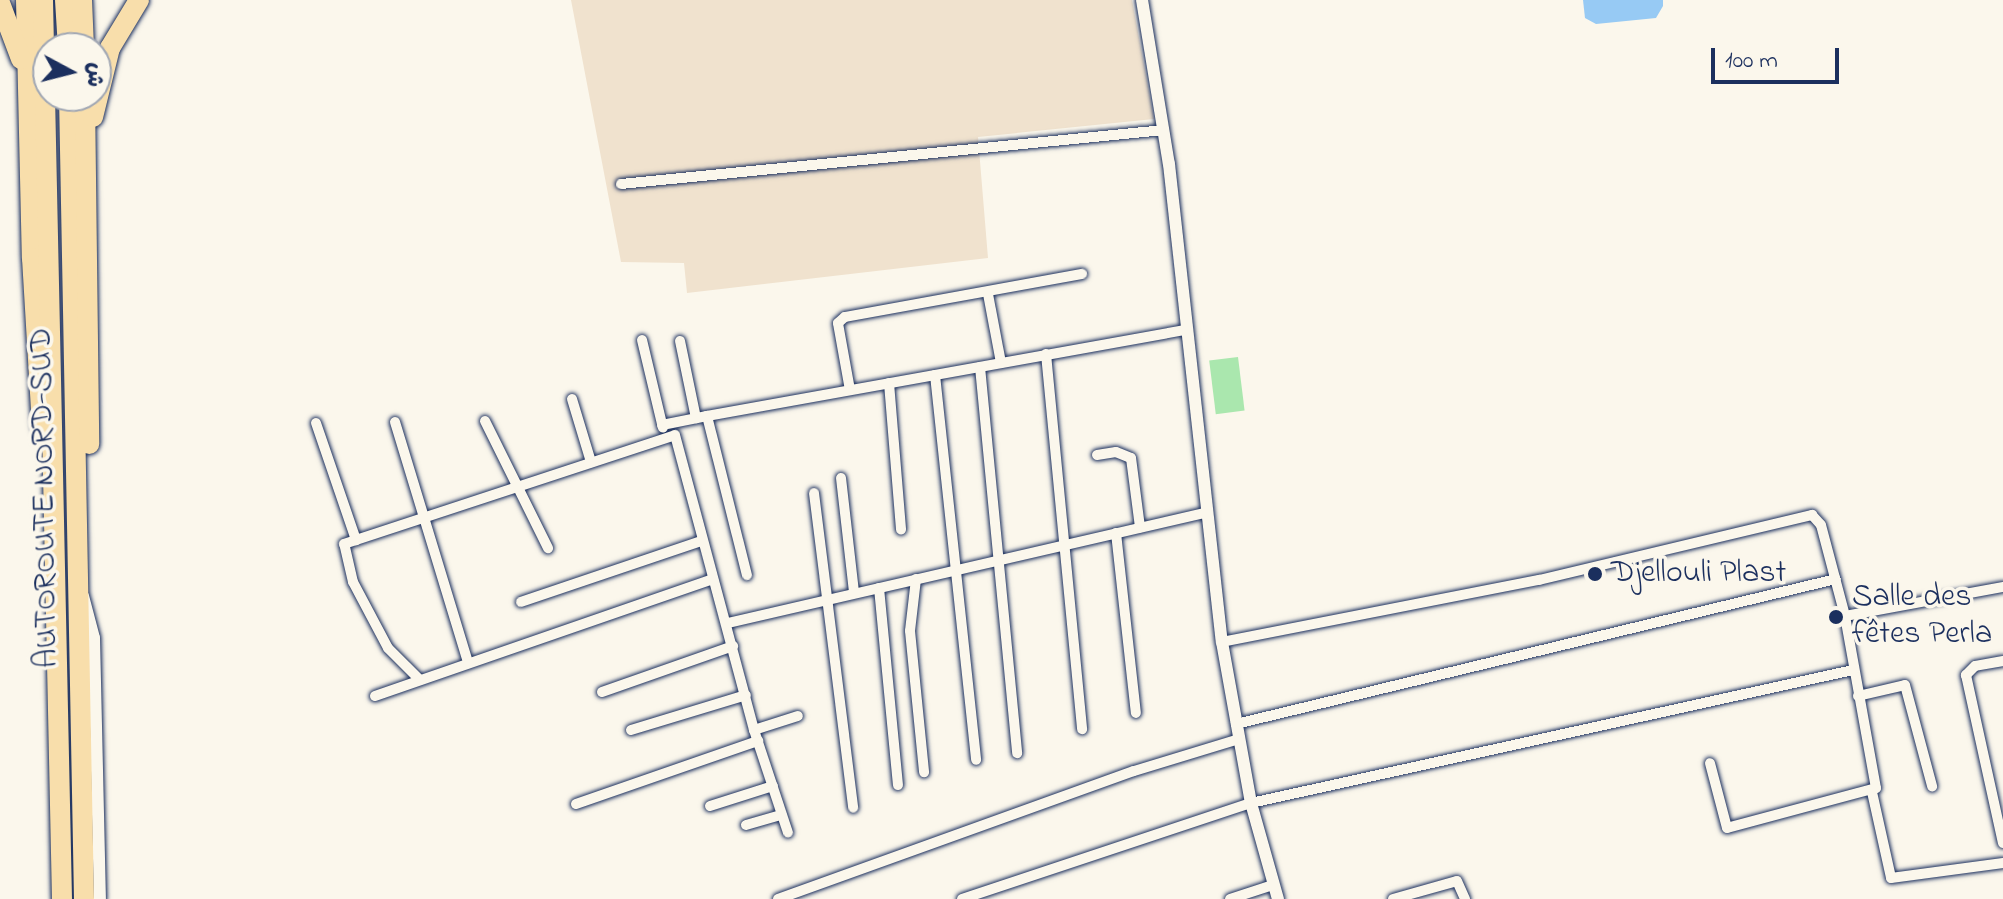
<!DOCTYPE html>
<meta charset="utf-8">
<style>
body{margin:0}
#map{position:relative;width:2003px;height:899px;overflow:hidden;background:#fbf7ec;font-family:"Indie Flower","Playpen Sans Arabic",sans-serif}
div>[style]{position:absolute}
.built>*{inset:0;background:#f0e2ce}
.green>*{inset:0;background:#aae7ae;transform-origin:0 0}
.water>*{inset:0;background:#97caf4}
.roads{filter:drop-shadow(0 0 2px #1b2f5e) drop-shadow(0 0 2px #1b2f5e)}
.minor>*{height:10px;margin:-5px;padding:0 5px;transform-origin:5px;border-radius:5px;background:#fbf7ec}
.tertiary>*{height:12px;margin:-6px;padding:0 6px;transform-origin:6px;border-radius:6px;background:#fbf7ec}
.motorway>*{height:20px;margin:-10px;padding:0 10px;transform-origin:10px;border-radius:10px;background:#f8deab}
.dots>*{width:22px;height:22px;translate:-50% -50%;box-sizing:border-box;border:4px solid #fbf7ec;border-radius:50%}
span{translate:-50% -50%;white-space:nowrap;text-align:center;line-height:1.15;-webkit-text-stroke:7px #fbf7ec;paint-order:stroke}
.street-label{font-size:32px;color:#1b2f5e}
.poi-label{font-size:32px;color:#1b2f5e}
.left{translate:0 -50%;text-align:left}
.north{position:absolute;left:32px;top:32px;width:80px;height:80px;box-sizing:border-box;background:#fbf7ec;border:2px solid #a1a7b3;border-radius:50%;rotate:97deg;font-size:22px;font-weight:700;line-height:32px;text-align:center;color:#1b2f5e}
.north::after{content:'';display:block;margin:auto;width:28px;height:36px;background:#1b2f5e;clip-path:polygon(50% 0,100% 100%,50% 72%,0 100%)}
.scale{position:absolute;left:1711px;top:48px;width:128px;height:36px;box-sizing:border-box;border:4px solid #1b2f5e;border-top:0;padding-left:10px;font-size:24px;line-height:28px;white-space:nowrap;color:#1b2f5e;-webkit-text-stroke:6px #fbf7ec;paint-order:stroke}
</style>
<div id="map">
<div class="built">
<i style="clip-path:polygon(571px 0,1132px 0,1154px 119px,978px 137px,988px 258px,687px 293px,684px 263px,621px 262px)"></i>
</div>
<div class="green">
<i style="left:1238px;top:357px;width:54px;height:29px;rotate:83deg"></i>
</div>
<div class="water">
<i style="clip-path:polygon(1583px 0,1663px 0,1663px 6px,1656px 18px,1596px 24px,1585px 18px)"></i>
</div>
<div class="roads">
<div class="minor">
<i style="left:621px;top:184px;width:546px;rotate:-5.68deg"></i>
<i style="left:988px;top:294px;width:70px;rotate:79.3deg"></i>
<i style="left:642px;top:340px;width:90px;rotate:76.6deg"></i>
<i style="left:680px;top:341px;width:79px;rotate:78.3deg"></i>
<i style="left:1046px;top:354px;width:377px;rotate:84.5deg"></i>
<i style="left:980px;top:367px;width:388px;rotate:84.5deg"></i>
<i style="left:935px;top:375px;width:387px;rotate:83.9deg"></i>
<i style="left:889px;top:383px;width:147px;rotate:85.3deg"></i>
<i style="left:850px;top:390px;width:68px;rotate:-100.2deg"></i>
<i style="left:838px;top:323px;width:9px;rotate:-41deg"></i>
<i style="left:845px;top:317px;width:241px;rotate:-10.3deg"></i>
<i style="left:572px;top:399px;width:66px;rotate:73.2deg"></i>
<i style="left:707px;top:416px;width:486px;rotate:-10.2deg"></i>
<i style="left:485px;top:421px;width:142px;rotate:63.6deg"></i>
<i style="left:395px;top:422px;width:252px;rotate:73.1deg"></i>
<i style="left:316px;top:423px;width:124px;rotate:71.1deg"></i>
<i style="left:662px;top:425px;width:46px;rotate:-11.3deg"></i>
<i style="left:707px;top:416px;width:164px;rotate:75.9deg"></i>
<i style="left:1097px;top:455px;width:19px;rotate:-9deg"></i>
<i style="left:1116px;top:452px;width:16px;rotate:22deg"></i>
<i style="left:1131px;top:458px;width:70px;rotate:82.6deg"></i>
<i style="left:841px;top:478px;width:115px;rotate:83.5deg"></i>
<i style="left:814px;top:493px;width:317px;rotate:82.9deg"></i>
<i style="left:1116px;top:533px;width:181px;rotate:83.7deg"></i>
<i style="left:916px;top:579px;width:52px;rotate:96.6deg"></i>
<i style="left:910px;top:631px;width:142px;rotate:84.3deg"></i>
<i style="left:879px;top:588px;width:198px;rotate:84.5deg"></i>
<i style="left:521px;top:602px;width:190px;rotate:-18.7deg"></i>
<i style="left:1845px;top:616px;width:161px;rotate:-10.4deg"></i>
<i style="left:728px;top:623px;width:490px;rotate:-13deg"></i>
<i style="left:1222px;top:642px;width:323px;rotate:-11.1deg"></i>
<i style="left:1539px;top:580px;width:281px;rotate:-13.4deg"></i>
<i style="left:1812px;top:515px;width:13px;rotate:48deg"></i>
<i style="left:1821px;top:525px;width:94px;rotate:75.2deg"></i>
<i style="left:1845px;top:616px;width:175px;rotate:79.8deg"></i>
<i style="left:1876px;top:788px;width:154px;rotate:165deg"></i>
<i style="left:1727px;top:828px;width:67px;rotate:-104.7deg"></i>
<i style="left:2003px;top:661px;width:28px;rotate:170deg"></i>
<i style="left:1975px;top:666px;width:13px;rotate:135deg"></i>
<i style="left:1966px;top:675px;width:172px;rotate:77.6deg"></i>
<i style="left:420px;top:680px;width:45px;rotate:-135deg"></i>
<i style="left:388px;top:648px;width:75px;rotate:-117.9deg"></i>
<i style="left:353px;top:582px;width:39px;rotate:-103deg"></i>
<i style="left:344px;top:544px;width:348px;rotate:-18.2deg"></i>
<i style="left:675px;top:435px;width:305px;rotate:75deg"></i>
<i style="left:754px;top:730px;width:108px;rotate:71.7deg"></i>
<i style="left:602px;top:692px;width:139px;rotate:-19.3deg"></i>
<i style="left:375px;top:696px;width:357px;rotate:-19.1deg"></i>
<i style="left:1858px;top:696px;width:48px;rotate:-13.2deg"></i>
<i style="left:1905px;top:685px;width:105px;rotate:75deg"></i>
<i style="left:1236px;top:724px;width:617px;rotate:-13.59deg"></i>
<i style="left:631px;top:730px;width:120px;rotate:-16.9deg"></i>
<i style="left:754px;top:730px;width:46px;rotate:-17.7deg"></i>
<i style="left:1872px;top:792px;width:88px;rotate:77.5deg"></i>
<i style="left:1891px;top:878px;width:113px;rotate:-7.6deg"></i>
<i style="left:576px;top:804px;width:193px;rotate:-19.1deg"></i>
<i style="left:710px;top:806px;width:66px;rotate:-17.6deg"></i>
<i style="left:746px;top:825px;width:37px;rotate:-16deg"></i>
<i style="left:778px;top:899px;width:378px;rotate:-19.8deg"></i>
<i style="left:1134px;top:771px;width:110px;rotate:-16.9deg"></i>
<i style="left:962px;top:899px;width:305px;rotate:-18.4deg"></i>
<i style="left:1251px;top:803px;width:617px;rotate:-12.46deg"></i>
<i style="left:1230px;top:899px;width:45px;rotate:-18deg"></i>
<i style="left:1393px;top:899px;width:66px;rotate:-15.7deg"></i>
<i style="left:1457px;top:881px;width:20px;rotate:66deg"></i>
</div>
<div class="tertiary">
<i style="left:1142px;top:0;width:166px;rotate:80.7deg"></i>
<i style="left:1169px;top:164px;width:481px;rotate:83.7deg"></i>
<i style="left:1222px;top:642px;width:164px;rotate:79.8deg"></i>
<i style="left:1251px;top:803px;width:100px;rotate:74.3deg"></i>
<i style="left:83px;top:596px;width:43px;rotate:75.3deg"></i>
<i style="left:94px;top:638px;width:261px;rotate:88.7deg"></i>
</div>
<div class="motorway">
<i style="left:26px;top:0;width:258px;rotate:88.7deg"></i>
<i style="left:32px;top:258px;width:169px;rotate:86.6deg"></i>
<i style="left:43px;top:0;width:899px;rotate:88.79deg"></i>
<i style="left:65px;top:0;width:48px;rotate:86.4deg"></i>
<i style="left:82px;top:0;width:48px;rotate:87.6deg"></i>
<i style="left:0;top:3px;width:60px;rotate:69.4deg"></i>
<i style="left:69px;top:96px;width:803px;rotate:88.93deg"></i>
<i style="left:85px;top:96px;width:348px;rotate:89.3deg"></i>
<i style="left:93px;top:117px;width:71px;rotate:-76.2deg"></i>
<i style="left:110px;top:48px;width:56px;rotate:-58.9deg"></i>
</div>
</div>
<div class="dots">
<i style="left:1595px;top:574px;background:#1b2f5e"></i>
<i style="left:1836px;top:617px;background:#1b2f5e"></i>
</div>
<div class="street-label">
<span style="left:46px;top:498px;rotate:-91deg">AUTOROUTE NORD-SUD</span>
</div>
<div class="poi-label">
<span class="left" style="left:1611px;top:574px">Djellouli Plast</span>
<span class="left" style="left:1852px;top:617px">Salle des<br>fêtes Perla</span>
</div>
<div class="north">ش</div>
<div class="scale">100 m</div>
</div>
